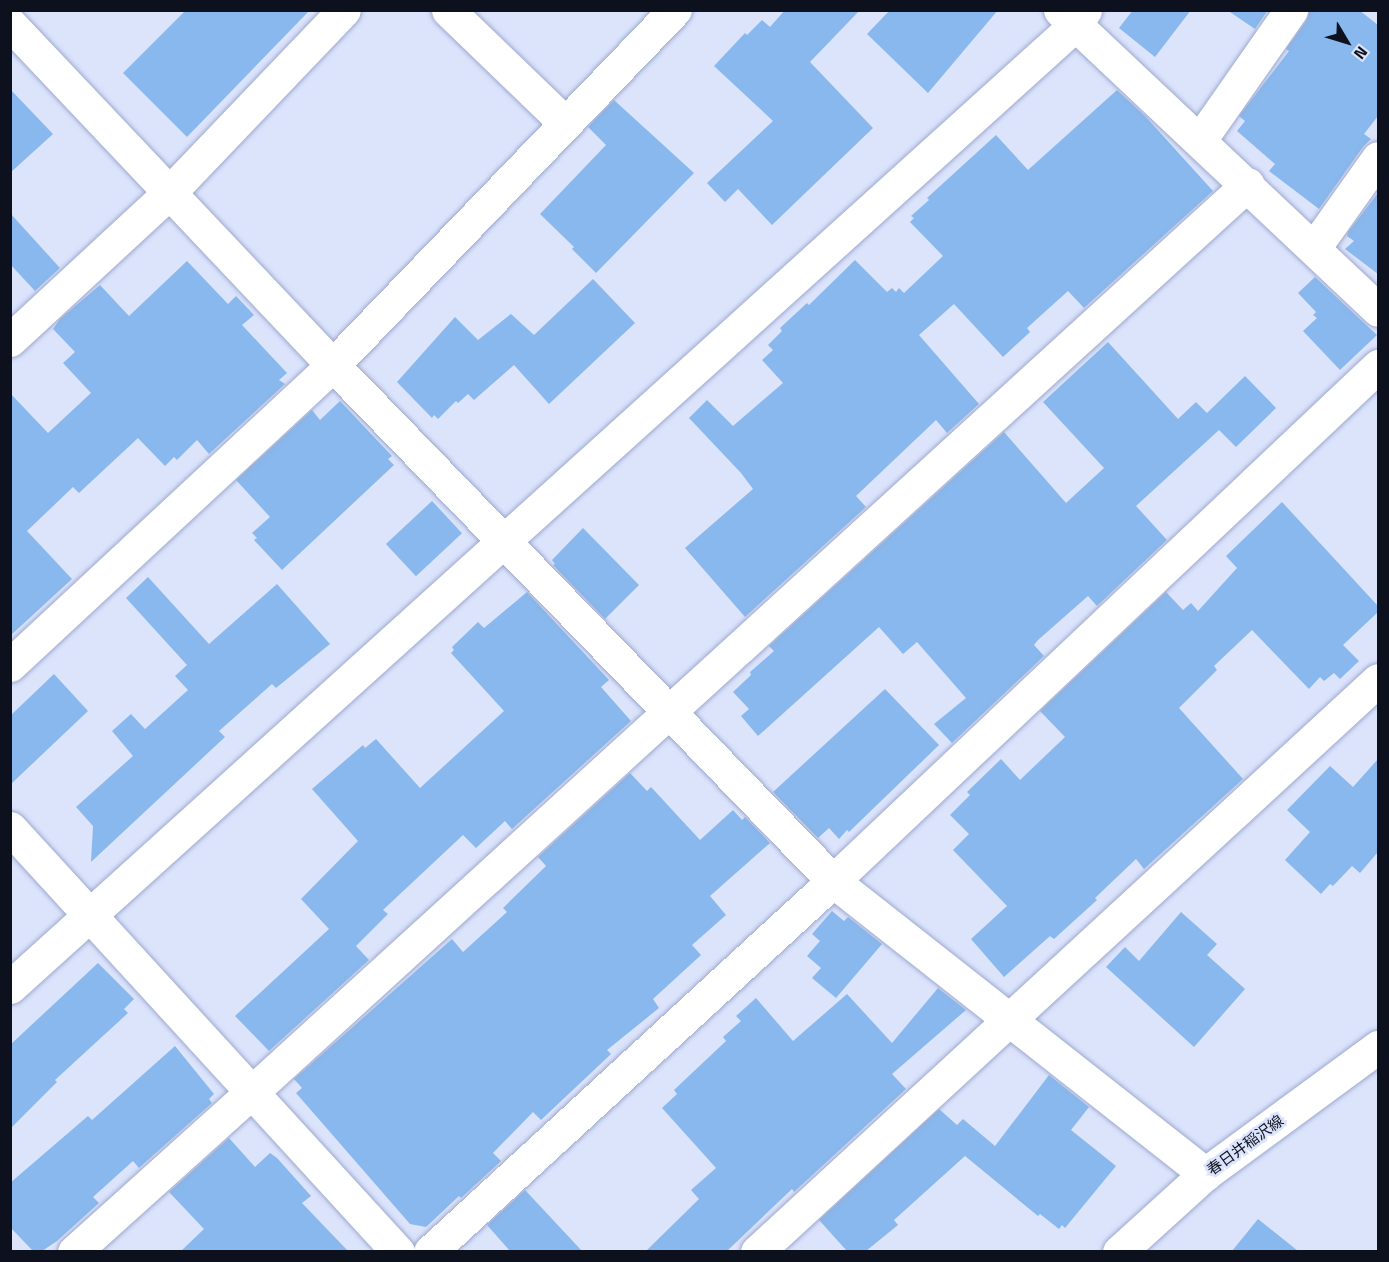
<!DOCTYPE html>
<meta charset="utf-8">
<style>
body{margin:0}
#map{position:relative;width:1389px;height:1262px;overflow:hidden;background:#dce4fc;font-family:"Titillium Web","Noto Sans JP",sans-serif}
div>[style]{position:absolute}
.building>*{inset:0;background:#88b8ed;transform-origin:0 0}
.roads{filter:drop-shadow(0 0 2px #9da9d0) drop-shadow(0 0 2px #9da9d0)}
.minor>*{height:33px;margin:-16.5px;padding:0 16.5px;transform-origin:16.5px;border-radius:16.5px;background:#fff}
.major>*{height:33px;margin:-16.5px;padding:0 16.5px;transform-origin:16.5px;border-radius:16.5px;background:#fff}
span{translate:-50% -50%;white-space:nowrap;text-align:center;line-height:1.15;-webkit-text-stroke:5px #dce4fc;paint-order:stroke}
.street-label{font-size:15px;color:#0d111e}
.frame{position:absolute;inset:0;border:12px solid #0d111e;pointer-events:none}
.north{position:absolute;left:1317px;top:12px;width:60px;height:60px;-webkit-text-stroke:4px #dce4fc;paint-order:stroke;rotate:128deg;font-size:16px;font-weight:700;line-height:24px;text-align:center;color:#0d111e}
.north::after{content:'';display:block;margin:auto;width:21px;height:27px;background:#0d111e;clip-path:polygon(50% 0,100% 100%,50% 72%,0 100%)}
</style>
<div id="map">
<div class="building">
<i style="clip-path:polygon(186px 10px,310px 10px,187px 137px,123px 73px)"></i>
<i style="clip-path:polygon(785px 10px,860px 10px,810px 62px,873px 128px,772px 225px,738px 189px,725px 202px,707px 183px,773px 121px,714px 66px,745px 33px,747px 35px,762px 20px,770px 27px)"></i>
<i style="clip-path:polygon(890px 10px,998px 10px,928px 93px,867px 34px)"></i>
<i style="clip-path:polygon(1133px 10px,1191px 10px,1155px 57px,1119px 28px)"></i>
<i style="clip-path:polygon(1227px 10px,1268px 10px,1255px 29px)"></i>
<i style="clip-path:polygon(1310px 10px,1359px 10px,1378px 25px,1378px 116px,1364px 134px,1371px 139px,1363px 147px,1319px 209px,1269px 171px,1275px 164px,1237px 131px,1245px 121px,1239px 116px,1289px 51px,1286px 49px,1306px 21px)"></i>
<i style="clip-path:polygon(10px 89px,53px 134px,10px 173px)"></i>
<i style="clip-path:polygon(1117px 90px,1145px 116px,1213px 191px,1084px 308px,1068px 291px,1027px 328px,1030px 332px,1003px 357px,954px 304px,919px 335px,979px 404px,947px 433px,936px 420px,856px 496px,866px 507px,745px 617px,685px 548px,753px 489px,741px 473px,689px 418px,707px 400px,733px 426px,783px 383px,762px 360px,773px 350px,768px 345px,782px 331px,780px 328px,807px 303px,809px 305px,855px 260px,887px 292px,892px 288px,896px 292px,899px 288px,904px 293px,943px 256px,910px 222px,914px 218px,911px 216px,929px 200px,927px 198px,996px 135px,1028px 170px)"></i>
<i style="clip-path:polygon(614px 100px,694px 173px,596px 273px,572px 249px,574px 247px,540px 214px,606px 145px,588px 127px)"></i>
<i style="clip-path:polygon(1378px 193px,1378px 274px,1345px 249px,1354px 241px,1347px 236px,1348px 232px)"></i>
<i style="clip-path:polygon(10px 213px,60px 268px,35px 291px,10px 264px)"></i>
<i style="clip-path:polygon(187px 261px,228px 304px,236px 296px,254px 315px,242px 325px,287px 373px,279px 380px,285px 384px,209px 454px,197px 440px,177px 460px,174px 457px,165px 466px,138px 438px,79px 493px,73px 487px,27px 531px,72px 579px,10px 636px,10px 393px,48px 433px,91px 393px,63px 363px,75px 352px,53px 329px,60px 319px,100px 285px,129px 316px)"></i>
<i style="clip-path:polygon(1315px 277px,1377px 335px,1340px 370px,1303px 331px,1317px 318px,1313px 315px,1316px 312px,1298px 293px)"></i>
<i style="clip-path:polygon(593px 279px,635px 323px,549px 404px,514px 365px,474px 400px,468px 394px,458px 403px,456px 401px,438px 419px,434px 415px,432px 418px,397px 382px,455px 317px,478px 340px,511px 314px,534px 335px)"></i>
<i style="clip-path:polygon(1108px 342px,1178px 419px,1196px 402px,1207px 413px,1245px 376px,1276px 408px,1236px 447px,1219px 430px,1136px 506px,1167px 540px,1097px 606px,1088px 596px,1038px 640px,1034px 645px,1044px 656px,952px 743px,934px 724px,966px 698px,917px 642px,903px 654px,879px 627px,758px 736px,741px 716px,749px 709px,733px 692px,751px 675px,750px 672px,774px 651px,769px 646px,1004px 432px,1066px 503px,1104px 468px,1043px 402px)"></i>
<i style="clip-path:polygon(340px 401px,392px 456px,388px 459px,394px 465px,282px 570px,254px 540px,257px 538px,252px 533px,270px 517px,236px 480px,312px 410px,320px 420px)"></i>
<i style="left:432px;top:501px;width:44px;height:63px;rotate:47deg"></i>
<i style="clip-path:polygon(1282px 502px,1378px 606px,1378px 612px,1343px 645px,1359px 661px,1340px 679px,1334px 673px,1324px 681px,1320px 677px,1309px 689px,1252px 630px,1214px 666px,1217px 670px,1179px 708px,1243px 779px,1144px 869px,1136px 859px,1095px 898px,1097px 900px,1054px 939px,1050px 936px,1004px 977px,971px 939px,1007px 906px,953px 850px,969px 834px,950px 815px,970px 795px,967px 792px,1001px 759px,1020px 780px,1065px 737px,1040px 711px,1166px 592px,1183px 610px,1191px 603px,1198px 611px,1237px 568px,1226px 556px)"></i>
<i style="clip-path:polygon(583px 528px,639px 585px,605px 619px,553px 565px,555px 564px,552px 560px)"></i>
<i style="clip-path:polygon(148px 577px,209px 644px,277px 584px,330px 644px,276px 688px,272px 684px,219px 731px,225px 737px,91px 862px,93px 826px,76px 807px,133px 756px,112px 731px,131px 714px,145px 729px,188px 690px,175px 676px,187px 665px,126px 598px)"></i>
<i style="clip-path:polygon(527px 592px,609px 680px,601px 687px,631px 721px,512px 829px,505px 821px,476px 848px,463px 835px,383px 910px,388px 914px,356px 946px,369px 960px,269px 1051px,235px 1016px,329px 929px,301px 899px,358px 841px,312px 789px,363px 745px,365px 748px,376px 739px,420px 788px,504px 711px,451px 653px,454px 650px,452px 647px,478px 622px,484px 628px)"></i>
<i style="clip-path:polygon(54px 674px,88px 711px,10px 785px,10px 716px)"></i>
<i style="clip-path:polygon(885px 689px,939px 745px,849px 832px,847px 830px,839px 839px,829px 828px,818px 838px,773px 792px)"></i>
<i style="clip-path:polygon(1378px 759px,1378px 852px,1360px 873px,1352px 866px,1333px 886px,1330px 884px,1321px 894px,1285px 860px,1310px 832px,1287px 810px,1330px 766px,1353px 787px)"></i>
<i style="clip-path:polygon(630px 773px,647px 791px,651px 787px,700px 840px,733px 810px,742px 820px,745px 817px,770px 843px,710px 896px,726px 915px,692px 945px,701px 955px,653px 999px,659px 1008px,607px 1050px,611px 1054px,541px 1120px,533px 1112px,493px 1153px,501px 1161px,461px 1198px,459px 1196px,426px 1227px,410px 1224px,296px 1093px,302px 1088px,294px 1079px,452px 939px,463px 952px,507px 912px,503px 908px,546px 866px,538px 857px)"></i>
<i style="clip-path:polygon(832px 911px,844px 921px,848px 917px,882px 944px,836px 998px,812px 978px,821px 968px,807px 956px,820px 941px,812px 934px)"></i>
<i style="clip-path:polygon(1181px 912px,1217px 944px,1207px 955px,1245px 989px,1194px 1047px,1106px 967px,1125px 947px,1139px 961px)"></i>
<i style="clip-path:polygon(98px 963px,134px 999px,124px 1009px,128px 1013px,55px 1080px,57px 1082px,10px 1129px,10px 1045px)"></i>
<i style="clip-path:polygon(938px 988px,966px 1010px,892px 1074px,906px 1089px,794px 1192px,792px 1189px,727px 1251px,646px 1251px,699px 1199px,691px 1190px,716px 1168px,662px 1108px,677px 1094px,674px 1090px,726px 1041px,723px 1037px,741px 1021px,736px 1016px,756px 998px,793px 1041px,847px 994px,892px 1043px)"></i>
<i style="clip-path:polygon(175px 1046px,214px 1094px,209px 1099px,212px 1103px,139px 1168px,133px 1161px,93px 1197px,99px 1203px,57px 1241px,42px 1251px,33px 1251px,10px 1227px,10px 1183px,88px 1116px,92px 1120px)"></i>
<i style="clip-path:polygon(1049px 1075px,1089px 1107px,1071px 1130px,1116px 1166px,1065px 1228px,1062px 1225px,1059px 1229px,1040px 1214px,1038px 1216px,965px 1156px,894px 1220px,898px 1225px,866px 1251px,847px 1251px,819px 1220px,939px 1109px,957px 1125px,963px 1119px,995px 1146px)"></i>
<i style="clip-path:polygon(229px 1138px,255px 1167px,270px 1153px,277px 1158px,311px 1196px,302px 1203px,348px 1251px,181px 1251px,204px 1229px,169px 1192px)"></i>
<i style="clip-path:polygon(525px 1190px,582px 1251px,510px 1251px,487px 1225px)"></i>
<i style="clip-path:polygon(1258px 1219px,1298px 1251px,1232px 1251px)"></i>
</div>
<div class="roads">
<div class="minor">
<i style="left:448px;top:10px;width:163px;rotate:44deg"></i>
<i style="left:1060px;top:10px;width:437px;rotate:43.3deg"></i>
<i style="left:10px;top:24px;width:470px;rotate:46.6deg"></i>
<i style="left:333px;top:365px;width:719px;rotate:45.9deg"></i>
<i style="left:833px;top:881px;width:474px;rotate:38.2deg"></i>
<i style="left:1200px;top:140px;width:159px;rotate:-55deg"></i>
<i style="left:1314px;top:248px;width:110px;rotate:-54.6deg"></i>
<i style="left:10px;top:340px;width:217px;rotate:-42.8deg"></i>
<i style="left:169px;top:193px;width:253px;rotate:-46.3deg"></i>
<i style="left:10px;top:665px;width:441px;rotate:-42.9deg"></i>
<i style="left:333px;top:365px;width:493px;rotate:-46.1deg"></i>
<i style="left:10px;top:828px;width:575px;rotate:47.54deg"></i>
<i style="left:10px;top:987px;width:1435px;rotate:-42.09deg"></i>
<i style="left:1075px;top:25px;width:18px;rotate:-56deg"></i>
<i style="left:74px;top:1252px;width:241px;rotate:-42deg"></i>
<i style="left:253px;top:1091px;width:1346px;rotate:-42.35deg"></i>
<i style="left:430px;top:1252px;width:548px;rotate:-42.63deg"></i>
<i style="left:833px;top:881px;width:750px;rotate:-43.38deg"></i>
<i style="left:757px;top:1252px;width:844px;rotate:-42.65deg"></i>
</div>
<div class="major">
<i style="left:1119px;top:1252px;width:116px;rotate:-42.2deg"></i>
<i style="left:1205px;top:1174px;width:215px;rotate:-36.3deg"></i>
</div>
</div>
<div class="street-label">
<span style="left:1245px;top:1145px;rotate:-36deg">春日井稲沢線</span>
</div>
<div class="frame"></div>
<div class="north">N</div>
</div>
